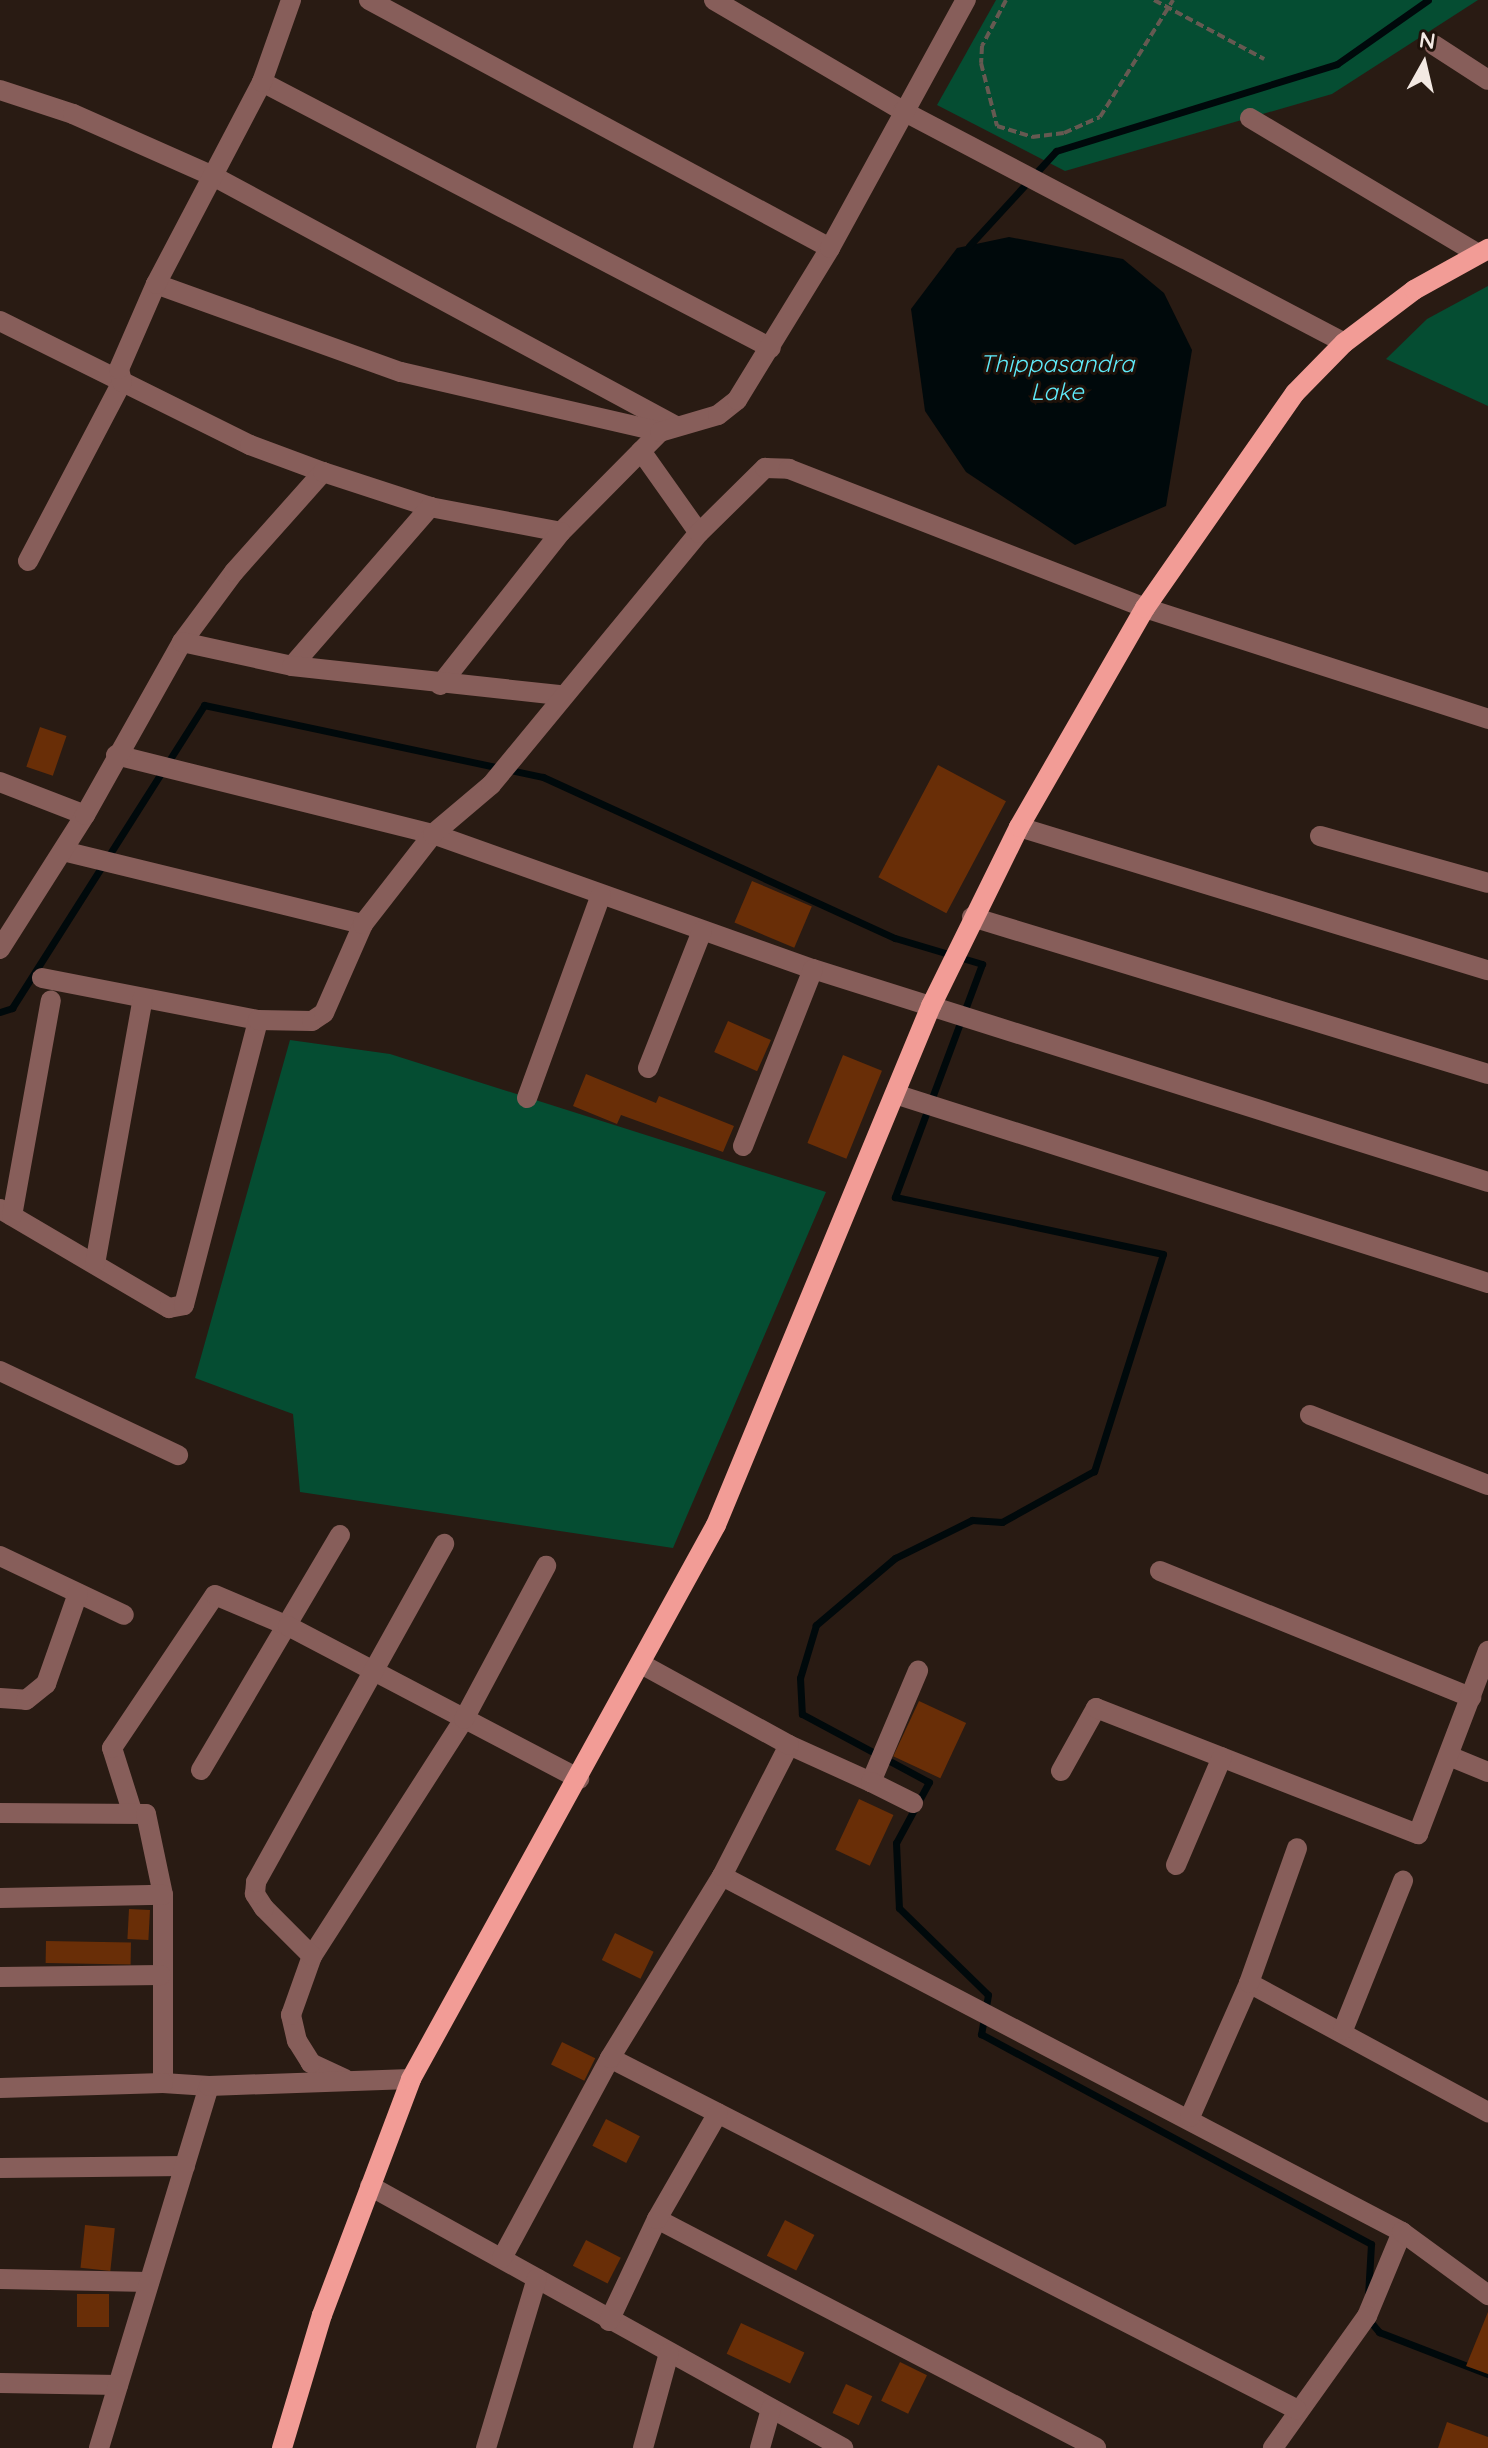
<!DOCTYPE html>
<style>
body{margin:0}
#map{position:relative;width:1488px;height:2448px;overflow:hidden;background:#291b13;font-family:Quicksand,sans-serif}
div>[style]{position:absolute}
.green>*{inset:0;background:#054d32}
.water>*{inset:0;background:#00090b}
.stream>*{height:7px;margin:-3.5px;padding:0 3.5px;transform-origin:3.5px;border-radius:3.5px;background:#00090b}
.building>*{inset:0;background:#692e07;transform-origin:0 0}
.path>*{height:4px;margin-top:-2px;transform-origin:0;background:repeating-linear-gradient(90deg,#665951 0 8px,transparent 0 12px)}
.minor>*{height:20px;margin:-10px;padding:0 10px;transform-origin:10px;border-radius:10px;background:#875e5a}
.major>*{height:20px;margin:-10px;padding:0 10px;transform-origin:10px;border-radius:10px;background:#f29c96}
span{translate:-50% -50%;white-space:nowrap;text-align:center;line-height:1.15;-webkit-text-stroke:6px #1f120a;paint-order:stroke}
.water-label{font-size:24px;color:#5febfa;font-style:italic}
.north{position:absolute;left:1384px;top:24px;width:80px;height:80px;-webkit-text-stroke:6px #1f120a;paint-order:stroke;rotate:8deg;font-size:22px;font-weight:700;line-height:32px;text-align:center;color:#f3e9e3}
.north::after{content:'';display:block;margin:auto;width:28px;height:36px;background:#f3e9e3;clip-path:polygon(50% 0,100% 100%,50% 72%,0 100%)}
</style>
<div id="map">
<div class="green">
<i style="clip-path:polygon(996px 0,1478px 0,1332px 94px,1065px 171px,937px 105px)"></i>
<i style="clip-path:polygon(1488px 286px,1488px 406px,1386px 359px,1427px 319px)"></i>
<i style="clip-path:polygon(290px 1040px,390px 1054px,826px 1192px,673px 1548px,300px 1492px,293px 1414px,195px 1378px)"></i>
</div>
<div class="water">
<i style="clip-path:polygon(1009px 237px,1123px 259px,1164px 293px,1192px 350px,1166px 506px,1075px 545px,966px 472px,925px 411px,911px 309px,957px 248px)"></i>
</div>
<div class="stream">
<i style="left:969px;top:246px;width:129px;rotate:-47.5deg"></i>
<i style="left:1056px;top:151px;width:294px;rotate:-17.2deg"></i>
<i style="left:1337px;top:64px;width:111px;rotate:-35.1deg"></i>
<i style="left:0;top:1012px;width:13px;rotate:-18deg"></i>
<i style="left:12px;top:1008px;width:359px;rotate:-57.6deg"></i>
<i style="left:204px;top:705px;width:347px;rotate:12deg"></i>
<i style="left:543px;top:777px;width:387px;rotate:24.6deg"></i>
<i style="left:895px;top:938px;width:91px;rotate:16.6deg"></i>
<i style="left:982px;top:964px;width:249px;rotate:110.5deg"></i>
<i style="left:895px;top:1197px;width:274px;rotate:12deg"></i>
<i style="left:1163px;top:1254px;width:228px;rotate:107.6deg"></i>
<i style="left:1094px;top:1471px;width:105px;rotate:151deg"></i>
<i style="left:1002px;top:1522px;width:30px;rotate:-176deg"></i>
<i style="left:972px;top:1520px;width:86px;rotate:153.7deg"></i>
<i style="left:895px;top:1558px;width:104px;rotate:139.7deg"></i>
<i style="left:816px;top:1625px;width:55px;rotate:106.8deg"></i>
<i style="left:800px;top:1678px;width:36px;rotate:87deg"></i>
<i style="left:802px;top:1714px;width:144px;rotate:28.2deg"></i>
<i style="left:929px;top:1782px;width:69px;rotate:118.4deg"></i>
<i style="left:896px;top:1843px;width:65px;rotate:87.4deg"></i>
<i style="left:899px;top:1908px;width:124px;rotate:44.3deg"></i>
<i style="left:988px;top:1995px;width:40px;rotate:100deg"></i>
<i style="left:981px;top:2034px;width:443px;rotate:28.3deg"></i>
<i style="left:1371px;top:2244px;width:52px;rotate:93.3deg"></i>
<i style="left:1369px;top:2320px;width:16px;rotate:50deg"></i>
<i style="left:1379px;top:2332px;width:117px;rotate:21.1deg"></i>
</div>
<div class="building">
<i style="left:40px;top:727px;width:28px;height:42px;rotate:19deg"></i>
<i style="left:938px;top:765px;width:77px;height:127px;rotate:28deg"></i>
<i style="left:752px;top:881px;width:65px;height:45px;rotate:23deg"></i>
<i style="left:728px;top:1021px;width:47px;height:34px;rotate:24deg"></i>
<i style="left:843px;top:1055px;width:42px;height:95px;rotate:22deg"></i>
<i style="clip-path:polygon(586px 1074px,656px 1103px,659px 1096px,734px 1126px,723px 1152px,621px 1115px,617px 1124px,573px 1106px)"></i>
<i style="left:919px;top:1701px;width:52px;height:61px;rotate:25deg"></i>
<i style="left:859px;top:1799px;width:38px;height:56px;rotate:25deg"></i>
<i style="left:129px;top:1909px;width:21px;height:30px;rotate:3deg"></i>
<i style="left:615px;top:1933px;width:43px;height:30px;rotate:26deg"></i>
<i style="left:46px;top:1941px;width:85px;height:22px;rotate:1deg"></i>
<i style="left:562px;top:2042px;width:37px;height:25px;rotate:26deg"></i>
<i style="left:606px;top:2119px;width:38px;height:30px;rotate:27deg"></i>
<i style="left:785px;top:2220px;width:33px;height:40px;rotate:27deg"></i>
<i style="left:85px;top:2225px;width:30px;height:43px;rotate:6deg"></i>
<i style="left:586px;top:2240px;width:39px;height:29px;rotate:27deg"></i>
<i style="left:77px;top:2294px;width:32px;height:33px"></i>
<i style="clip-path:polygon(1488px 2312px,1488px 2374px,1466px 2366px)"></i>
<i style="left:741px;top:2323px;width:70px;height:34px;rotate:25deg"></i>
<i style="left:900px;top:2362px;width:30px;height:43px;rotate:26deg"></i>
<i style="left:846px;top:2384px;width:29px;height:32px;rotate:25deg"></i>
<i style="clip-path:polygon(1447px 2422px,1488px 2437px,1488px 2448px,1438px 2448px)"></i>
</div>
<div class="path">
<i style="left:1006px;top:0;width:52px;rotate:117.6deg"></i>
<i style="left:982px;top:46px;width:17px;rotate:93deg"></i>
<i style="left:981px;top:63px;width:65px;rotate:75.7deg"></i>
<i style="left:997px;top:126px;width:37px;rotate:17deg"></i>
<i style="left:1032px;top:137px;width:32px;rotate:-7deg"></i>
<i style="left:1064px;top:133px;width:39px;rotate:-24deg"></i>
<i style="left:1100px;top:117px;width:138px;rotate:-58deg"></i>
<i style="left:1154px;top:0;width:125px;rotate:28.2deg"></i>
</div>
<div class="minor">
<i style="left:369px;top:0;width:523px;rotate:28.28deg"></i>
<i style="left:714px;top:0;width:219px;rotate:30.4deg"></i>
<i style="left:903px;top:111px;width:498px;rotate:27.7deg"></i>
<i style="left:1434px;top:45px;width:64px;rotate:32.9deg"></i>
<i style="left:262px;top:82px;width:574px;rotate:27.59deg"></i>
<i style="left:0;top:90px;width:77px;rotate:18.2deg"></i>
<i style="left:73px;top:114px;width:153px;rotate:23.9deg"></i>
<i style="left:213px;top:176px;width:524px;rotate:28.37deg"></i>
<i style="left:1250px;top:118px;width:265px;rotate:30.8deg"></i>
<i style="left:156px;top:284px;width:260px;rotate:19.8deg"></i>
<i style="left:401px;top:372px;width:266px;rotate:13deg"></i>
<i style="left:0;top:321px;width:279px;rotate:26.4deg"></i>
<i style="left:250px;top:445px;width:78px;rotate:20.3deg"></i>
<i style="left:641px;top:451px;width:100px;rotate:54.7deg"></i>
<i style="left:28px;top:561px;width:202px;rotate:-62.3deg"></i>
<i style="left:122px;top:382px;width:13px;rotate:-103deg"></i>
<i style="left:119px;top:369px;width:93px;rotate:-66.5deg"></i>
<i style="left:156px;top:284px;width:228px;rotate:-62.3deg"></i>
<i style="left:262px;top:82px;width:87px;rotate:-70.5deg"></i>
<i style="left:182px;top:642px;width:87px;rotate:-53.4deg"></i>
<i style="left:234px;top:572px;width:134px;rotate:-48.3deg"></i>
<i style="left:323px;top:472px;width:113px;rotate:18.1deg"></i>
<i style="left:430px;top:507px;width:133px;rotate:10.8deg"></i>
<i style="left:561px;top:532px;width:141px;rotate:-45.3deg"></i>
<i style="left:660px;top:432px;width:60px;rotate:-16.3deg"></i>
<i style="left:718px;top:415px;width:24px;rotate:-38deg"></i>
<i style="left:737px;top:400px;width:178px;rotate:-58.5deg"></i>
<i style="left:830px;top:248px;width:283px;rotate:-61.3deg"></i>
<i style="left:292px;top:666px;width:211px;rotate:-49deg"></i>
<i style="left:440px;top:685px;width:195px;rotate:-51.7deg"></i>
<i style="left:116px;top:755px;width:327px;rotate:14deg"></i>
<i style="left:433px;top:834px;width:403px;rotate:19.6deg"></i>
<i style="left:813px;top:969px;width:708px;rotate:17.51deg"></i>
<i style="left:0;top:782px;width:91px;rotate:21.2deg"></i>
<i style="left:1019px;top:827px;width:490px;rotate:17deg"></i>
<i style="left:1320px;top:836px;width:174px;rotate:15.6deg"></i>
<i style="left:63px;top:851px;width:309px;rotate:13.7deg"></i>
<i style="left:972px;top:917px;width:539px;rotate:16.92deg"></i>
<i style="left:0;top:949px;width:159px;rotate:-57.6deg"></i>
<i style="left:85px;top:815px;width:198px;rotate:-60.7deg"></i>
<i style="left:182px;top:642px;width:113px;rotate:12.3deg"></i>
<i style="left:292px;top:666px;width:271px;rotate:6.2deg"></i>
<i style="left:42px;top:978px;width:220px;rotate:11deg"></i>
<i style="left:648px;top:1068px;width:147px;rotate:-68.5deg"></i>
<i style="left:898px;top:1095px;width:619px;rotate:17.67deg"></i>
<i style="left:527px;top:1098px;width:216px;rotate:-70deg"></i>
<i style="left:743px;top:1146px;width:190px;rotate:-68.4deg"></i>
<i style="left:0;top:1209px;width:196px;rotate:30.4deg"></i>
<i style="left:169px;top:1308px;width:15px;rotate:-11deg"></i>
<i style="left:184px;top:1305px;width:294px;rotate:-75.4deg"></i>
<i style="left:258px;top:1020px;width:54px;rotate:1.1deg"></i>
<i style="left:312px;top:1021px;width:14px;rotate:-34deg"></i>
<i style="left:324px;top:1013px;width:97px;rotate:-66.3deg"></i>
<i style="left:363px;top:924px;width:114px;rotate:-52.1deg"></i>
<i style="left:433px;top:834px;width:76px;rotate:-40.2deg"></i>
<i style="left:491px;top:785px;width:327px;rotate:-50.5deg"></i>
<i style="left:699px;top:533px;width:93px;rotate:-44.6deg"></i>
<i style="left:765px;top:468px;width:24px;rotate:2deg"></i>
<i style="left:789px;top:469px;width:382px;rotate:21.3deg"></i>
<i style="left:1145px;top:608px;width:361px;rotate:17.9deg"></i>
<i style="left:12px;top:1216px;width:219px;rotate:-79.8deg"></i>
<i style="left:95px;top:1264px;width:270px;rotate:-79.8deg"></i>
<i style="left:0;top:1371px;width:197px;rotate:25.3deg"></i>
<i style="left:1310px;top:1415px;width:191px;rotate:21.5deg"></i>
<i style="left:0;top:1556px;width:137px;rotate:25.4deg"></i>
<i style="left:1160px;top:1571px;width:336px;rotate:22.1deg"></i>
<i style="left:0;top:1698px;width:26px;rotate:4deg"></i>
<i style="left:26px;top:1700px;width:26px;rotate:-39deg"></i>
<i style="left:46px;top:1684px;width:96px;rotate:-70.6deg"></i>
<i style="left:789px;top:1745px;width:90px;rotate:24.3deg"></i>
<i style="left:871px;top:1782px;width:121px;rotate:-67.1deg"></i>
<i style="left:1449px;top:1756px;width:42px;rotate:22.3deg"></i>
<i style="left:201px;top:1770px;width:273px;rotate:-59.4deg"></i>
<i style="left:1061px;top:1771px;width:72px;rotate:-60.9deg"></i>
<i style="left:1096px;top:1708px;width:346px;rotate:21.4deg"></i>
<i style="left:1418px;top:1834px;width:196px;rotate:-69.1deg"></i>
<i style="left:871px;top:1782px;width:47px;rotate:26.6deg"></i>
<i style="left:132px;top:1811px;width:66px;rotate:-107.6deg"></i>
<i style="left:112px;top:1748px;width:184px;rotate:-56.1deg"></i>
<i style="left:215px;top:1595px;width:79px;rotate:23deg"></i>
<i style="left:288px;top:1626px;width:329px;rotate:27.7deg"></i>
<i style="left:0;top:1813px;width:146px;rotate:0.4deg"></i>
<i style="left:146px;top:1814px;width:83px;rotate:78.1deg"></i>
<i style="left:163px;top:1895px;width:188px;rotate:90deg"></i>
<i style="left:163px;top:2083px;width:46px;rotate:3.7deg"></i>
<i style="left:1176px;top:1865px;width:117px;rotate:-66.9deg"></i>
<i style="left:722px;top:1876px;width:768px;rotate:27.63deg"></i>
<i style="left:1402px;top:2232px;width:91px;rotate:112.6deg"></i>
<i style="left:1367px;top:2316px;width:162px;rotate:125.5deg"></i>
<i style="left:0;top:1898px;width:163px;rotate:-1.1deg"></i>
<i style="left:312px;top:1956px;width:282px;rotate:-57.3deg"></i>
<i style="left:464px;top:1719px;width:174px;rotate:-61.8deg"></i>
<i style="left:0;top:1977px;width:161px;rotate:-0.7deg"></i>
<i style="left:1249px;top:1983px;width:272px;rotate:28.4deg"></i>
<i style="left:1343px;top:2030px;width:161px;rotate:-68.1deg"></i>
<i style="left:610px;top:2058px;width:771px;rotate:27.1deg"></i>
<i style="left:345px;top:2079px;width:38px;rotate:-155deg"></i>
<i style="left:311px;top:2063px;width:26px;rotate:-122deg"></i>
<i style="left:297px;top:2041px;width:27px;rotate:-103deg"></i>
<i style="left:291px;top:2015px;width:63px;rotate:-70.4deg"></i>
<i style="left:312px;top:1956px;width:68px;rotate:-135deg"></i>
<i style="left:264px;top:1908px;width:17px;rotate:-123deg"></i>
<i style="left:255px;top:1894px;width:12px;rotate:-85deg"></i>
<i style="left:256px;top:1882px;width:387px;rotate:-60.9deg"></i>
<i style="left:0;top:2088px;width:163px;rotate:-1.8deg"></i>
<i style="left:1190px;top:2117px;width:146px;rotate:-66.2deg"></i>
<i style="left:1249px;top:1983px;width:143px;rotate:-70.4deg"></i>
<i style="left:0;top:2168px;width:185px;rotate:-0.6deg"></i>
<i style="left:370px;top:2186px;width:541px;rotate:28.98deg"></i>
<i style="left:657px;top:2219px;width:495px;rotate:27.5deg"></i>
<i style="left:1402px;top:2232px;width:107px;rotate:36.2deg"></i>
<i style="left:502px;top:2258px;width:227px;rotate:-61.6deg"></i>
<i style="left:610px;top:2058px;width:214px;rotate:-58.4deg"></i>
<i style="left:722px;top:1876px;width:147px;rotate:-62.9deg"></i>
<i style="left:789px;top:1745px;width:169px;rotate:-151.3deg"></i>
<i style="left:0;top:2279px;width:149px;rotate:1.2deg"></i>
<i style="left:609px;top:2321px;width:113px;rotate:-64.8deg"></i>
<i style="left:657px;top:2219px;width:122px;rotate:-60.1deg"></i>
<i style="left:0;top:2383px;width:118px;rotate:1deg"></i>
<i style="left:99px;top:2448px;width:378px;rotate:-73.1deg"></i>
<i style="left:209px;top:2086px;width:202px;rotate:-2deg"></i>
<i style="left:486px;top:2448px;width:177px;rotate:-73.3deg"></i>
<i style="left:643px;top:2448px;width:98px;rotate:-74.7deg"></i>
<i style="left:760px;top:2448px;width:41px;rotate:-74.2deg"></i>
</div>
<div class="major">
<i style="left:282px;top:2448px;width:139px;rotate:-73.3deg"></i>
<i style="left:322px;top:2315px;width:252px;rotate:-69.3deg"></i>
<i style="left:411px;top:2079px;width:632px;rotate:-61.17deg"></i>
<i style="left:716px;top:1525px;width:562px;rotate:-67.5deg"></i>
<i style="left:931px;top:1006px;width:199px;rotate:-63.8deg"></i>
<i style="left:1019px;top:827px;width:253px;rotate:-60.1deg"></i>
<i style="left:1145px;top:608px;width:262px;rotate:-55.1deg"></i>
<i style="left:1295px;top:393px;width:70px;rotate:-45.6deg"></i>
<i style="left:1344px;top:343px;width:88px;rotate:-37.1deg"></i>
<i style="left:1414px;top:290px;width:85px;rotate:-29deg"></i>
</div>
<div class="water-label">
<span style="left:1057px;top:378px">Thippasandra<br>Lake</span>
</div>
<div class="north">N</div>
</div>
